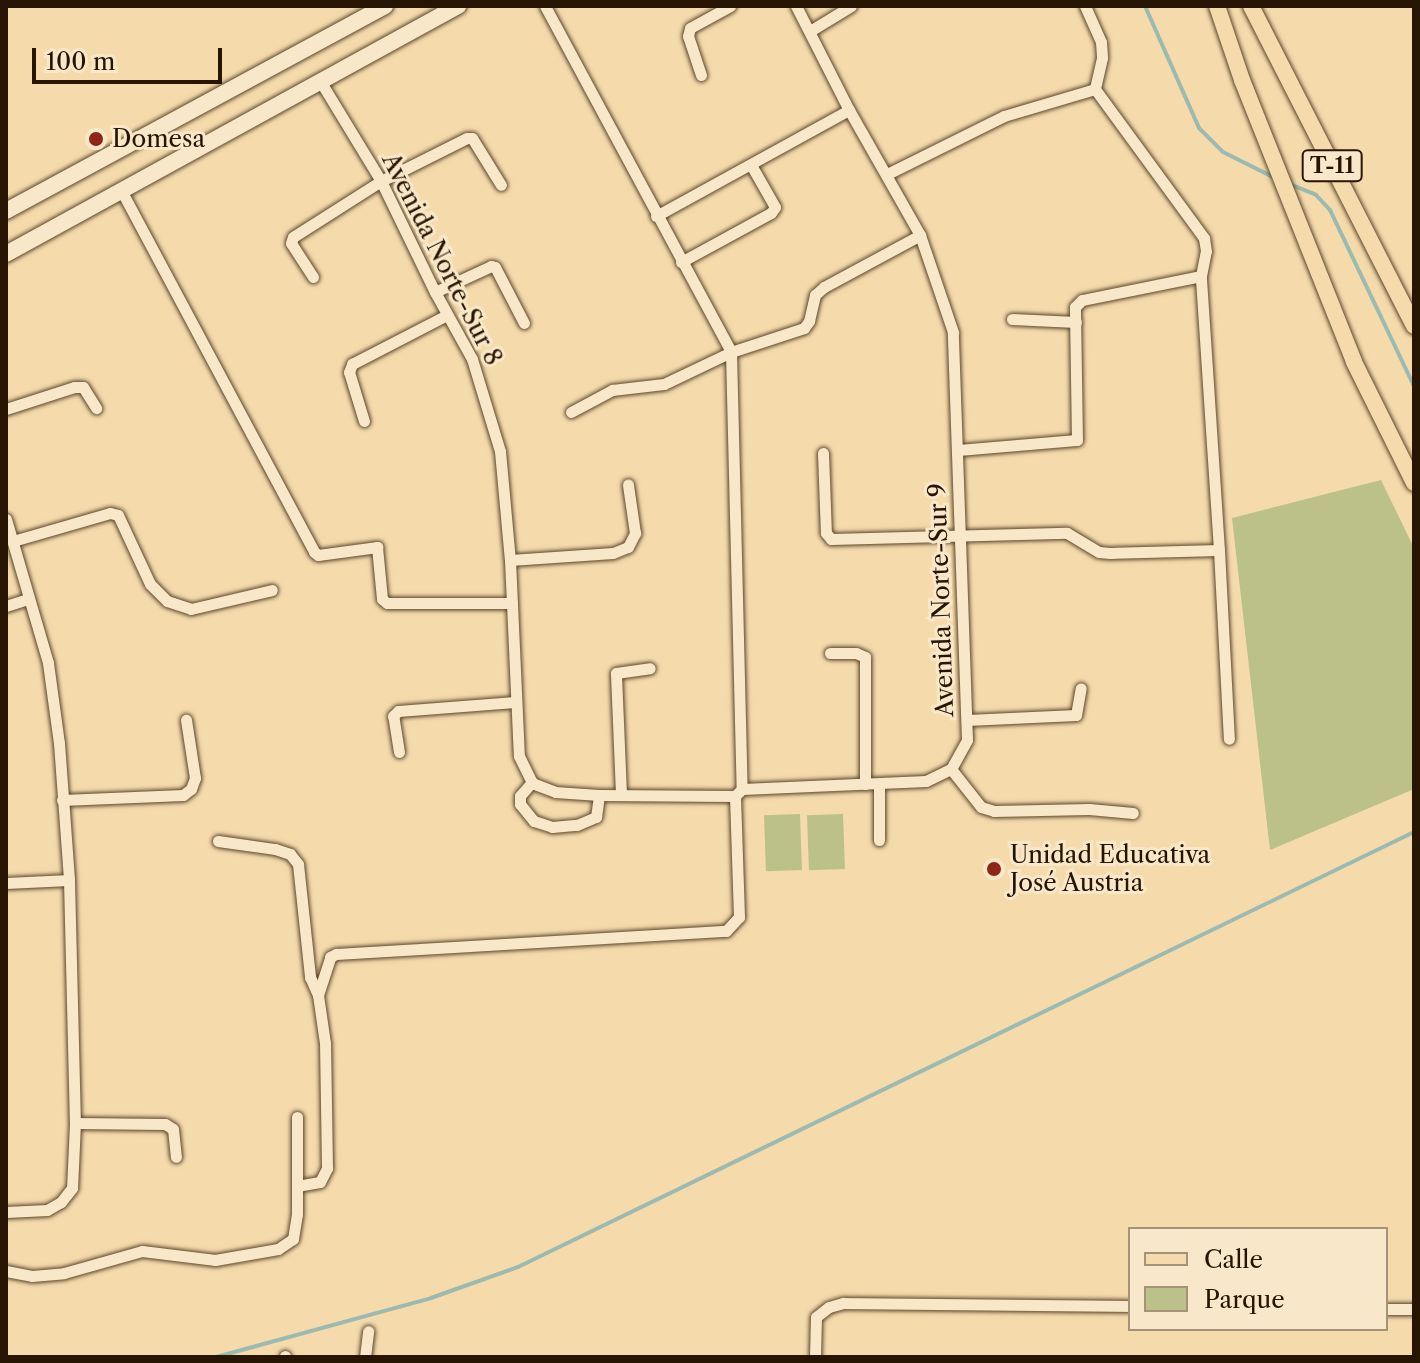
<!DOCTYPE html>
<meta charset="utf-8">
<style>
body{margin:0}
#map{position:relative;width:1420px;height:1363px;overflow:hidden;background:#f5dbac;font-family:"Libre Caslon Text",serif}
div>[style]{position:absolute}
.green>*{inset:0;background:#bcc089;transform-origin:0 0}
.stream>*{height:4px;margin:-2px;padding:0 2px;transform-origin:2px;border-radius:2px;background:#9dbab0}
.roads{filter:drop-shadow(0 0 2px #5b462c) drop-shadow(0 0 2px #5b462c)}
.street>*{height:11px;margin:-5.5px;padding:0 5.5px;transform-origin:5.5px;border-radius:5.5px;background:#f8e8c9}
.secondary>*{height:16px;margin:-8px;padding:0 8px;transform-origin:8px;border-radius:8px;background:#f8e8c9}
.primary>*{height:16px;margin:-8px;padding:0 8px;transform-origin:8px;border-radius:8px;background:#f5dbac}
.dots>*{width:22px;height:22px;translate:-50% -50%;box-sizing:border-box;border:4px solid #f8e8c9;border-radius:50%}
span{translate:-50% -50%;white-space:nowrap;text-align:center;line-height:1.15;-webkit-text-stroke:6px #f8e8c9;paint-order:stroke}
.shield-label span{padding:2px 6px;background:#f8e8c9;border:2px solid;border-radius:6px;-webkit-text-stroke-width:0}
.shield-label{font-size:22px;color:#281402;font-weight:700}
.poi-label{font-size:24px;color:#281402}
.left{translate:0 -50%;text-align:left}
.street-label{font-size:24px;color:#281402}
.frame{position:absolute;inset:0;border:8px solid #281402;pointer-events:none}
.legend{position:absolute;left:1128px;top:1227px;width:260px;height:104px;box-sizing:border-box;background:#f8e8c9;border:2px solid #a59379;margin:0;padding:10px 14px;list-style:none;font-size:24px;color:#281402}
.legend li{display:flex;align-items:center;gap:16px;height:40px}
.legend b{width:40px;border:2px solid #a59379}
.scale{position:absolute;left:32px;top:48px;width:190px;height:36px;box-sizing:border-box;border:4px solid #281402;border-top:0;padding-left:10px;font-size:24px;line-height:28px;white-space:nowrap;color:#281402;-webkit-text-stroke:6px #f8e8c9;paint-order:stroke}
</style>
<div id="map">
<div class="green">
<i style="clip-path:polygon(1381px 480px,1414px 548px,1414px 789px,1270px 850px,1232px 518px)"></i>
<i style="left:800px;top:814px;width:56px;height:36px;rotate:88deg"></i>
<i style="left:843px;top:814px;width:55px;height:36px;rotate:88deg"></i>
</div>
<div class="stream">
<i style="left:1145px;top:6px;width:133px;rotate:66.1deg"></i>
<i style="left:1199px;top:128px;width:34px;rotate:45deg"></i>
<i style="left:1223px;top:152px;width:58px;rotate:26.6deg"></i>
<i style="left:1287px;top:183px;width:31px;rotate:22deg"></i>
<i style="left:1316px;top:195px;width:21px;rotate:47deg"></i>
<i style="left:1330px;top:210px;width:195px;rotate:64.5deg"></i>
<i style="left:216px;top:1357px;width:223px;rotate:-15.3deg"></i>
<i style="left:431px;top:1298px;width:92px;rotate:-19.6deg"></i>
<i style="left:518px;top:1267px;width:996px;rotate:-25.9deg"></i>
</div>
<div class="roads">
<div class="street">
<i style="left:545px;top:6px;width:393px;rotate:61.7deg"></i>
<i style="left:731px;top:352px;width:77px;rotate:-18.2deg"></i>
<i style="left:804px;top:328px;width:9px;rotate:-54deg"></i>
<i style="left:809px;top:321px;width:27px;rotate:-77deg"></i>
<i style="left:815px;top:295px;width:12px;rotate:-42deg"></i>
<i style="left:824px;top:287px;width:109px;rotate:-28.4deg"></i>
<i style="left:1085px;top:6px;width:39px;rotate:66deg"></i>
<i style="left:1101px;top:42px;width:16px;rotate:86deg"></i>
<i style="left:1102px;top:58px;width:32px;rotate:103deg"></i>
<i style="left:810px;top:31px;width:48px;rotate:-31.4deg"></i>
<i style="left:701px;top:75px;width:41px;rotate:-108.4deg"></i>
<i style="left:688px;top:36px;width:8px;rotate:-76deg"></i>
<i style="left:690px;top:28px;width:46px;rotate:-28.8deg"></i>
<i style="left:319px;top:79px;width:119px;rotate:58.7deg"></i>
<i style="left:381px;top:181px;width:123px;rotate:64.1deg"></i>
<i style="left:435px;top:292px;width:77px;rotate:61.1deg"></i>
<i style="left:472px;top:359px;width:96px;rotate:73.1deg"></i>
<i style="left:500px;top:451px;width:109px;rotate:84.8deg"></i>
<i style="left:510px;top:560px;width:196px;rotate:87.4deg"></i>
<i style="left:519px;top:756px;width:30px;rotate:64deg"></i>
<i style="left:532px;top:783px;width:25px;rotate:21deg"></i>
<i style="left:555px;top:792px;width:44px;rotate:3.9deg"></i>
<i style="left:599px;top:795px;width:136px;rotate:0.4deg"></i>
<i style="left:735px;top:796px;width:10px;rotate:-45deg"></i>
<i style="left:742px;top:789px;width:184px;rotate:-2.5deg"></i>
<i style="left:926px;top:781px;width:28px;rotate:-26deg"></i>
<i style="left:951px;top:769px;width:33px;rotate:-61deg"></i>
<i style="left:967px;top:740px;width:408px;rotate:-92deg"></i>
<i style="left:953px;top:332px;width:102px;rotate:-108.8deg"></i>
<i style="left:920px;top:235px;width:144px;rotate:-119.6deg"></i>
<i style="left:849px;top:110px;width:117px;rotate:-117deg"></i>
<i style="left:121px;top:190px;width:410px;rotate:61.9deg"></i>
<i style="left:314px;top:552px;width:5px;rotate:37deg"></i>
<i style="left:318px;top:555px;width:60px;rotate:-7.7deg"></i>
<i style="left:377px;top:547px;width:52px;rotate:84.5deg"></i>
<i style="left:382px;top:599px;width:6px;rotate:39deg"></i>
<i style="left:387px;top:603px;width:125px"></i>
<i style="left:656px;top:216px;width:220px;rotate:-28.8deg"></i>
<i style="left:681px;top:262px;width:102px;rotate:-28.6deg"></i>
<i style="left:771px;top:213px;width:7px;rotate:-56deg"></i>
<i style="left:775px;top:207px;width:48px;rotate:-119.7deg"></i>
<i style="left:313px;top:277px;width:40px;rotate:-122.9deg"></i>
<i style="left:291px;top:243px;width:6px;rotate:-72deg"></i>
<i style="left:293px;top:237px;width:104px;rotate:-32.5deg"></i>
<i style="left:381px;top:181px;width:96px;rotate:-26.6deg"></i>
<i style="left:467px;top:138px;width:5px"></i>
<i style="left:472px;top:138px;width:55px;rotate:58.3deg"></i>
<i style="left:435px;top:292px;width:62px;rotate:-24.9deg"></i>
<i style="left:491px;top:266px;width:4px;rotate:14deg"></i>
<i style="left:495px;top:267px;width:63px;rotate:62.6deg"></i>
<i style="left:1012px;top:319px;width:64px;rotate:2.7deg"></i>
<i style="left:6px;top:409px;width:71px;rotate:-17.9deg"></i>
<i style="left:74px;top:387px;width:9px"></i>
<i style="left:83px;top:387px;width:25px;rotate:58deg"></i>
<i style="left:571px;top:412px;width:47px;rotate:-28.2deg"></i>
<i style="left:612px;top:390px;width:52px;rotate:-6.6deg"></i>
<i style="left:664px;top:384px;width:74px;rotate:-25.5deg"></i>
<i style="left:731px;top:352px;width:437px;rotate:88.6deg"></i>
<i style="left:364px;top:421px;width:51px;rotate:-107deg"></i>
<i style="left:349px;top:372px;width:9px;rotate:-69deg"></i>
<i style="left:352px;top:364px;width:107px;rotate:-27.3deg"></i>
<i style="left:958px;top:450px;width:119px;rotate:-4.8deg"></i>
<i style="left:1077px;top:440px;width:133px;rotate:-90.9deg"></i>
<i style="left:1075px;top:307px;width:10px;rotate:-45deg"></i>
<i style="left:1082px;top:300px;width:121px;rotate:-11.4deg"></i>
<i style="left:823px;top:453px;width:80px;rotate:87.9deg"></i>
<i style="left:826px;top:533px;width:8px;rotate:50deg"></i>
<i style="left:831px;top:539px;width:236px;rotate:-1.5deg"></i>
<i style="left:1067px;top:533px;width:37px;rotate:31deg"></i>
<i style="left:1099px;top:552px;width:11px;rotate:5deg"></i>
<i style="left:1110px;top:553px;width:109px;rotate:-1.6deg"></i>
<i style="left:1219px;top:550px;width:275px;rotate:-93.8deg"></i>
<i style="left:1201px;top:276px;width:25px;rotate:-79deg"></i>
<i style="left:1206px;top:251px;width:13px;rotate:-99deg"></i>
<i style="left:1204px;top:238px;width:185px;rotate:-126.2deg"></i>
<i style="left:1095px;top:89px;width:95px;rotate:163.5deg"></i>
<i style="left:1004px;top:116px;width:131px;rotate:153.6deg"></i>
<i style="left:6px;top:519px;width:150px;rotate:73.7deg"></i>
<i style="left:48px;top:663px;width:81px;rotate:82.2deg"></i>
<i style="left:59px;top:743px;width:137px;rotate:85.8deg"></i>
<i style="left:69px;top:880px;width:243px;rotate:88.6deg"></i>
<i style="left:75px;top:1123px;width:65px;rotate:92.6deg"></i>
<i style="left:72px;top:1188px;width:18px;rotate:128deg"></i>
<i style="left:61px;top:1202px;width:16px;rotate:150deg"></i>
<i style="left:47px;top:1210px;width:41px;rotate:177.2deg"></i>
<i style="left:13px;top:541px;width:101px;rotate:-16.1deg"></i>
<i style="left:110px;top:513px;width:8px;rotate:14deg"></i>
<i style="left:118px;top:515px;width:76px;rotate:65.1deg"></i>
<i style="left:150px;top:584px;width:24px;rotate:45deg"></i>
<i style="left:167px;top:601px;width:25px;rotate:18deg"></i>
<i style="left:191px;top:609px;width:83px;rotate:-13.2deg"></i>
<i style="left:1219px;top:550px;width:189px;rotate:87deg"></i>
<i style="left:510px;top:560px;width:103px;rotate:-3.9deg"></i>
<i style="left:613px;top:553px;width:16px;rotate:-22deg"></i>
<i style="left:628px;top:547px;width:16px;rotate:-63deg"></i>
<i style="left:635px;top:533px;width:49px;rotate:-98.3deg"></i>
<i style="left:6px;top:606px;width:22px;rotate:-18deg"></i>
<i style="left:830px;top:653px;width:26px"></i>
<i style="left:856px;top:653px;width:10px;rotate:24deg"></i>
<i style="left:865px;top:657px;width:127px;rotate:90deg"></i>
<i style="left:967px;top:720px;width:109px;rotate:-2.6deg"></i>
<i style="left:1076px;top:715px;width:27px;rotate:-80deg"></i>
<i style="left:399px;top:752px;width:36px;rotate:-99deg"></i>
<i style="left:393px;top:716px;width:7px;rotate:-45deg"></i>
<i style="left:398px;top:711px;width:117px;rotate:-4.4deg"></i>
<i style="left:951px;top:769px;width:48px;rotate:51.7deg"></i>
<i style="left:981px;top:807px;width:14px;rotate:17deg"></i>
<i style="left:994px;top:811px;width:95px;rotate:-1.2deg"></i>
<i style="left:1089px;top:809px;width:44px;rotate:5.2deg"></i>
<i style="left:532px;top:782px;width:18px;rotate:131deg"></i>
<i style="left:520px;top:796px;width:8px;rotate:90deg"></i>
<i style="left:520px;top:804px;width:22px;rotate:51deg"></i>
<i style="left:534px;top:821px;width:19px;rotate:18deg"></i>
<i style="left:552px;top:827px;width:25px;rotate:-5deg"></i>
<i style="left:577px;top:825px;width:21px;rotate:-23deg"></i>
<i style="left:596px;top:817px;width:22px;rotate:-82deg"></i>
<i style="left:879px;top:784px;width:56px;rotate:90deg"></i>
<i style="left:621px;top:794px;width:121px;rotate:-92.4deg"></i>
<i style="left:616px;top:673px;width:34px;rotate:-8deg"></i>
<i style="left:62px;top:800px;width:121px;rotate:-2.4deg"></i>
<i style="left:183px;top:795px;width:10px;rotate:-37deg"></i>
<i style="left:191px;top:789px;width:12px;rotate:-70deg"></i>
<i style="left:195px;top:778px;width:59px;rotate:-98.8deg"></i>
<i style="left:218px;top:841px;width:58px;rotate:8deg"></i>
<i style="left:275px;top:849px;width:16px;rotate:18deg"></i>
<i style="left:290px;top:854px;width:13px;rotate:51deg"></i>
<i style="left:298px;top:864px;width:114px;rotate:83.9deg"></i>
<i style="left:310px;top:977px;width:20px;rotate:66deg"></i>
<i style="left:6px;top:883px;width:63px;rotate:-2.7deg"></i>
<i style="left:75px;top:1123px;width:90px;rotate:0.6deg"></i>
<i style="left:165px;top:1124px;width:9px;rotate:32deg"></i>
<i style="left:173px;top:1129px;width:28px;rotate:84deg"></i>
<i style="left:297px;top:1186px;width:23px;rotate:-10deg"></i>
<i style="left:320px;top:1182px;width:16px;rotate:-63deg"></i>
<i style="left:327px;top:1168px;width:125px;rotate:-90.9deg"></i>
<i style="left:325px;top:1043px;width:49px;rotate:-98.3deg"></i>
<i style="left:318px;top:995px;width:40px;rotate:-72deg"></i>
<i style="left:330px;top:957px;width:7px;rotate:-27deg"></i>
<i style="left:336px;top:954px;width:391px;rotate:-3.4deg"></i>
<i style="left:726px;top:931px;width:19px;rotate:-47deg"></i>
<i style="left:739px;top:917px;width:121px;rotate:-91.9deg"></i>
<i style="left:6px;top:1271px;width:26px;rotate:11deg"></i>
<i style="left:32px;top:1276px;width:32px;rotate:-5deg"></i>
<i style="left:64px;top:1273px;width:81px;rotate:-15.8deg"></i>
<i style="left:142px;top:1251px;width:74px;rotate:7deg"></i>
<i style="left:215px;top:1260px;width:64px;rotate:-9.9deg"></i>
<i style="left:278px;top:1249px;width:18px;rotate:-34deg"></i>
<i style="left:293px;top:1239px;width:25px;rotate:-81deg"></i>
<i style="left:297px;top:1214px;width:97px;rotate:-90deg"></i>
<i style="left:1386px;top:1309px;width:28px"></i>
<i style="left:285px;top:1357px;width:1px;rotate:-90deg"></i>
<i style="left:365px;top:1357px;width:26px;rotate:-83deg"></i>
<i style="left:815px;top:1357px;width:40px;rotate:-88.6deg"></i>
<i style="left:816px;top:1317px;width:16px;rotate:-38deg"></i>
<i style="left:829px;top:1307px;width:15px;rotate:-16deg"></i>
<i style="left:843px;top:1303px;width:287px;rotate:0.6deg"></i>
</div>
<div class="secondary">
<i style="left:6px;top:211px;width:431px;rotate:-28.4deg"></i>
<i style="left:6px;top:254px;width:516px;rotate:-28.75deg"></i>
</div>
<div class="primary">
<i style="left:1217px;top:6px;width:78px;rotate:71.3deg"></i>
<i style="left:1242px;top:80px;width:303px;rotate:68.3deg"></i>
<i style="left:1354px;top:362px;width:135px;rotate:63.6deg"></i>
<i style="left:1251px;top:6px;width:359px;rotate:63deg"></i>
</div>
</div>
<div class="dots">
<i style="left:96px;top:139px;background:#8f2418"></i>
<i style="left:994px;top:869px;background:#8f2418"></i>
</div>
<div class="shield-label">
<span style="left:1332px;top:166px">T-11</span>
</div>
<div class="poi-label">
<span class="left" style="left:112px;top:139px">Domesa</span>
<span class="left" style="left:1010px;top:869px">Unidad Educativa<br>José Austria</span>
</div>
<div class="street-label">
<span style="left:442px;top:259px;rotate:63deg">Avenida Norte-Sur 8</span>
<span style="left:941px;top:600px;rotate:-92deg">Avenida Norte-Sur 9</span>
</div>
<div class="frame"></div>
<ul class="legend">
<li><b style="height:10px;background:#f5dbac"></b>Calle</li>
<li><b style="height:22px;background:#bcc089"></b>Parque</li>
</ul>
<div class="scale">100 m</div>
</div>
